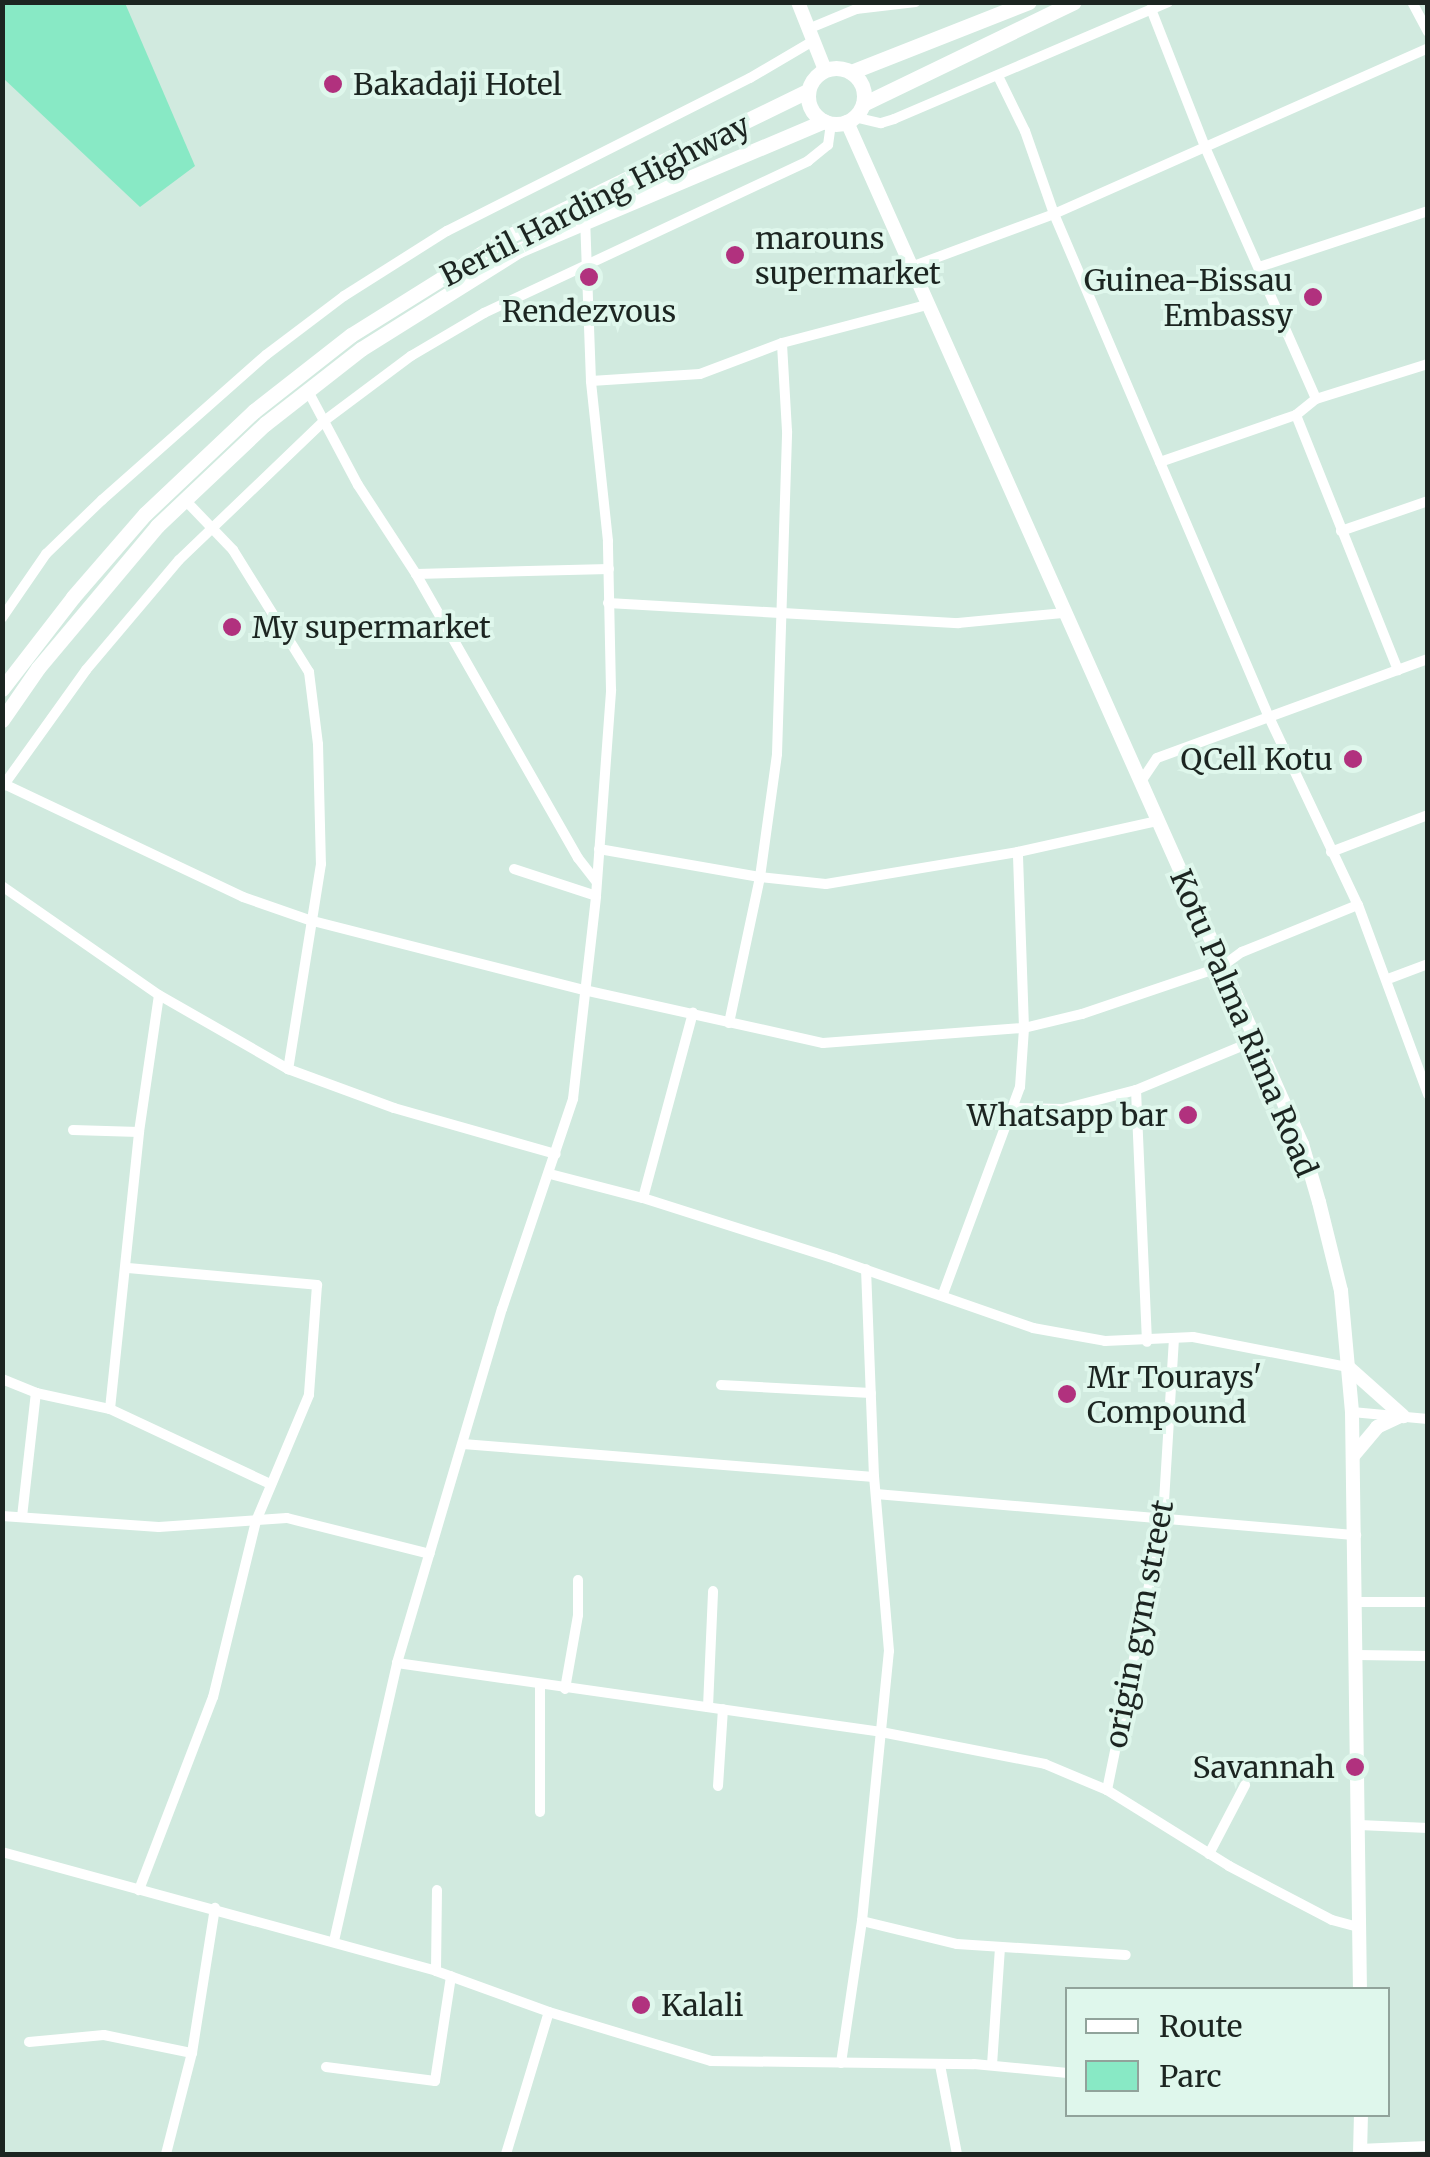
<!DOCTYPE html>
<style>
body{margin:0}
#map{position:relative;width:1430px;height:2157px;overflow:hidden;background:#d1eadf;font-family:Merriweather,serif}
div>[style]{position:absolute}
.green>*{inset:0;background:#88e9c5}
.street>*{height:10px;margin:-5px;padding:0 5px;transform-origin:5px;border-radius:5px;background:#fff}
.secondary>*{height:14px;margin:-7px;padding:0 7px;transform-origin:7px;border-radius:7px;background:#fff}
.primary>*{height:15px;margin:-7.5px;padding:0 7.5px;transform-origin:7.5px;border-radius:7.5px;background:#fff}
.primary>.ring{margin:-7.5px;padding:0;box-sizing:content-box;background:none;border:15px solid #fff;border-radius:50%}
.dots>*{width:28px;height:28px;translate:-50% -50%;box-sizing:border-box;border:5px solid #dff7ec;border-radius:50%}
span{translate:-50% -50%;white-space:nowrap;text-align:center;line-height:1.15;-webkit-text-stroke:8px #dff7ec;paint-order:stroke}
.poi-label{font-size:30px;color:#1c2521}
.left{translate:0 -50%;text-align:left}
.right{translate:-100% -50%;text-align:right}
.street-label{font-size:30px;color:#1c2521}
.frame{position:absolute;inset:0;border:5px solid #1c2521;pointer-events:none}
.legend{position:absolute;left:1065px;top:1987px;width:325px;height:130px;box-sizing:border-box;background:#dff7ec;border:2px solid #91a39b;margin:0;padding:12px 18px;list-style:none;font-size:30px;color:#1c2521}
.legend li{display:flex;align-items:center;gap:20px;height:50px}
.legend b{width:50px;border:2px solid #91a39b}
</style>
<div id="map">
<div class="green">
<i style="clip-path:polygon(2px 3px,125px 3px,195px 166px,140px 207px,3px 78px)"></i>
</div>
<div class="street">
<i style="left:1412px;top:2px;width:34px;rotate:62deg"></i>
<i style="left:1151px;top:9px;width:148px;rotate:68.6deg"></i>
<i style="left:1205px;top:147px;width:275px;rotate:66.2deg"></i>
<i style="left:808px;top:29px;width:52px;rotate:-22.6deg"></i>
<i style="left:856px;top:9px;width:60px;rotate:-6.7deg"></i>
<i style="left:998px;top:76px;width:61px;rotate:63.9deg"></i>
<i style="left:1025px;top:131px;width:88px;rotate:70.7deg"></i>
<i style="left:1054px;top:214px;width:545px;rotate:66.87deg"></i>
<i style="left:1268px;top:715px;width:210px;rotate:64.7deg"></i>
<i style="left:1358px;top:905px;width:202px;rotate:69.7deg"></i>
<i style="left:854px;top:117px;width:28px;rotate:13deg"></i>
<i style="left:881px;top:123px;width:14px;rotate:-17deg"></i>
<i style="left:894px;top:119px;width:298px;rotate:-23.1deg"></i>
<i style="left:911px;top:267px;width:153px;rotate:-20.3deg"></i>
<i style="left:1054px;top:214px;width:409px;rotate:-23.9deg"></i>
<i style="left:1259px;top:267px;width:178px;rotate:-18.3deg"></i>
<i style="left:591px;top:381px;width:109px;rotate:-3.7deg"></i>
<i style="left:700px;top:374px;width:88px;rotate:-20.7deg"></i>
<i style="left:782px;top:343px;width:150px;rotate:-14.7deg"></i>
<i style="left:308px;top:391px;width:106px;rotate:62deg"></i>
<i style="left:358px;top:485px;width:106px;rotate:56.9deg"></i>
<i style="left:416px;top:574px;width:327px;rotate:60.3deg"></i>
<i style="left:578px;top:858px;width:29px;rotate:52deg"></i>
<i style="left:1296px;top:415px;width:275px;rotate:68.2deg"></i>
<i style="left:1160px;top:462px;width:144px;rotate:-19.1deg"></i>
<i style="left:1296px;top:415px;width:26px;rotate:-39deg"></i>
<i style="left:1316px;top:399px;width:117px;rotate:-17.4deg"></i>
<i style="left:186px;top:501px;width:68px;rotate:46.2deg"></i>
<i style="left:233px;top:550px;width:144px;rotate:58.1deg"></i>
<i style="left:309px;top:672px;width:73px;rotate:82.9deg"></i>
<i style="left:318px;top:744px;width:120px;rotate:88.6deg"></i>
<i style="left:321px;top:864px;width:208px;rotate:99.1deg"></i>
<i style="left:1341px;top:531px;width:92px;rotate:-19deg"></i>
<i style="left:416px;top:574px;width:193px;rotate:-1.5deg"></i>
<i style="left:608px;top:603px;width:351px;rotate:3.3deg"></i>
<i style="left:958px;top:623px;width:105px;rotate:-5.4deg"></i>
<i style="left:2px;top:618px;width:78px;rotate:-55.5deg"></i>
<i style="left:46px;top:554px;width:78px;rotate:-44deg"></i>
<i style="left:102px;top:500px;width:219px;rotate:-41.5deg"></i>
<i style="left:266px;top:355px;width:98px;rotate:-37.1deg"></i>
<i style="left:344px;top:296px;width:122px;rotate:-32.3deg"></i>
<i style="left:447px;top:231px;width:339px;rotate:-26.8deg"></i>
<i style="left:750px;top:78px;width:73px;rotate:-30.4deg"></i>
<i style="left:1140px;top:783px;width:30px;rotate:-56deg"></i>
<i style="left:1157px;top:758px;width:289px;rotate:-20.1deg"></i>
<i style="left:4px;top:784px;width:264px;rotate:25.3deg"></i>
<i style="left:243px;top:897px;width:70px;rotate:19.2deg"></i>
<i style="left:309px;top:920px;width:284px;rotate:14.3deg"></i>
<i style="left:584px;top:990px;width:245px;rotate:12.5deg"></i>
<i style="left:823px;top:1043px;width:202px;rotate:-4.3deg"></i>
<i style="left:1024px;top:1028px;width:60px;rotate:-13.6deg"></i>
<i style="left:1082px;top:1014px;width:147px;rotate:-18.7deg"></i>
<i style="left:1221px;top:967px;width:26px;rotate:-36deg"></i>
<i style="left:1242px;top:952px;width:125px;rotate:-22.1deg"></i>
<i style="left:3px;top:786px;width:143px;rotate:-54.4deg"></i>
<i style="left:86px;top:670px;width:144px;rotate:-49.8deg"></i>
<i style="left:179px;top:560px;width:201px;rotate:-43.8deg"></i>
<i style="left:324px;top:421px;width:109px;rotate:-36.8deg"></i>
<i style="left:411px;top:356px;width:85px;rotate:-30.5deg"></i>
<i style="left:484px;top:313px;width:358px;rotate:-25.1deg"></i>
<i style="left:808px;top:161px;width:26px;rotate:-39deg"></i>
<i style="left:828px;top:145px;width:21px;rotate:-82deg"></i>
<i style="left:599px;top:849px;width:163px;rotate:9.9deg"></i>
<i style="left:760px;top:877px;width:66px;rotate:6.1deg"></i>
<i style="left:826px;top:884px;width:195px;rotate:-9.5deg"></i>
<i style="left:1018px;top:852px;width:142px;rotate:-12.6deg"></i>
<i style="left:1331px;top:852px;width:104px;rotate:-20.9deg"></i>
<i style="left:514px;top:869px;width:86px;rotate:18.2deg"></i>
<i style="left:2px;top:886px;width:191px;rotate:34.8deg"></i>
<i style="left:159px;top:995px;width:149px;rotate:29.8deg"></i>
<i style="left:288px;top:1069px;width:113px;rotate:20.2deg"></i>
<i style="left:394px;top:1108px;width:168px;rotate:15.9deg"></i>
<i style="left:1388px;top:979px;width:43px;rotate:-20.6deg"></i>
<i style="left:729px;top:1023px;width:149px;rotate:-78deg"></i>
<i style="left:760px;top:877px;width:124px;rotate:-82.1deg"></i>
<i style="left:777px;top:754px;width:323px;rotate:-88.2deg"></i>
<i style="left:787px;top:431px;width:88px;rotate:-93.3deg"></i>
<i style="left:1136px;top:1090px;width:252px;rotate:87.5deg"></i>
<i style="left:1014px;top:1108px;width:49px;rotate:1.2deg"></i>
<i style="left:1063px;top:1109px;width:75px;rotate:-14.6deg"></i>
<i style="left:1136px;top:1090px;width:128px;rotate:-22.6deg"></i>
<i style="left:73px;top:1130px;width:66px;rotate:1.7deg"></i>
<i style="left:550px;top:1174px;width:96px;rotate:14.5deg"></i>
<i style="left:643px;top:1198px;width:201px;rotate:17.6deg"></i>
<i style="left:835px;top:1259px;width:210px;rotate:19.2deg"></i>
<i style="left:1033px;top:1328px;width:73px;rotate:10.2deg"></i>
<i style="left:1105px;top:1341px;width:88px;rotate:-2.6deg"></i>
<i style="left:1193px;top:1337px;width:158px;rotate:11deg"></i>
<i style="left:643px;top:1198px;width:192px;rotate:-74.9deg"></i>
<i style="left:128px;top:1268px;width:190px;rotate:5.1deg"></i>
<i style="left:317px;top:1285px;width:110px;rotate:94.2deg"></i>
<i style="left:309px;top:1395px;width:137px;rotate:112.8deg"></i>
<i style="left:256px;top:1521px;width:181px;rotate:103.7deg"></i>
<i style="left:213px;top:1697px;width:207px;rotate:111deg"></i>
<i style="left:943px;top:1294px;width:221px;rotate:-69.6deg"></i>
<i style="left:1020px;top:1087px;width:59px;rotate:-86.1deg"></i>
<i style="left:1024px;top:1028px;width:176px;rotate:-92deg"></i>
<i style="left:2px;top:1379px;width:37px;rotate:22deg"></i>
<i style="left:36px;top:1393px;width:76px;rotate:12.2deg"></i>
<i style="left:110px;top:1409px;width:177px;rotate:25.1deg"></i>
<i style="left:721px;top:1385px;width:150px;rotate:3.1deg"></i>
<i style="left:110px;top:1409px;width:279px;rotate:-84deg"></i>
<i style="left:139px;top:1132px;width:138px;rotate:-81.7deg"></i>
<i style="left:1352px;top:1412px;width:76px;rotate:5.3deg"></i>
<i style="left:463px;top:1444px;width:412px;rotate:4.6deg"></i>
<i style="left:876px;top:1494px;width:482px;rotate:4.9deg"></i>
<i style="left:2px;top:1516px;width:157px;rotate:4deg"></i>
<i style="left:159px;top:1527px;width:128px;rotate:-4deg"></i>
<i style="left:287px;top:1518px;width:147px;rotate:14.1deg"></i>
<i style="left:22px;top:1517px;width:125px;rotate:-83.6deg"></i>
<i style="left:1358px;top:1602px;width:70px"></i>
<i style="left:1357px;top:1655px;width:71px;rotate:0.8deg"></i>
<i style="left:397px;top:1663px;width:489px;rotate:8.1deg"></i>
<i style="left:881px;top:1732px;width:167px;rotate:11deg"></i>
<i style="left:1045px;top:1764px;width:67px;rotate:22.8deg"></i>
<i style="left:1107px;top:1790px;width:144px;rotate:31.9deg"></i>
<i style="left:1229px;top:1866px;width:116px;rotate:27.7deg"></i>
<i style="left:1332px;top:1920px;width:27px;rotate:15deg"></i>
<i style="left:565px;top:1689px;width:75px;rotate:-80deg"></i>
<i style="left:578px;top:1615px;width:35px;rotate:-90deg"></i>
<i style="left:708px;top:1707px;width:116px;rotate:-87.5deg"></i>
<i style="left:718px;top:1786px;width:77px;rotate:-86.3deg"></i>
<i style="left:1107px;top:1790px;width:278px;rotate:-78.4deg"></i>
<i style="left:1163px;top:1518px;width:179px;rotate:-86.5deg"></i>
<i style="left:540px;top:1812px;width:126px;rotate:-90deg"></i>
<i style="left:1359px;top:1825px;width:69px;rotate:2.5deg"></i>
<i style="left:2px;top:1852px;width:450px;rotate:15.3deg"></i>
<i style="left:436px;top:1971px;width:120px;rotate:19.9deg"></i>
<i style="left:549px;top:2012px;width:169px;rotate:16.8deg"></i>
<i style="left:711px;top:2061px;width:263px;rotate:0.7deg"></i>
<i style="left:974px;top:2064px;width:94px;rotate:5.5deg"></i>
<i style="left:1209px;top:1854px;width:78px;rotate:-62.4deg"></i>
<i style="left:862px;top:1921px;width:98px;rotate:13.6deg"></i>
<i style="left:957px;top:1944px;width:169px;rotate:3.7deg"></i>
<i style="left:334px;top:1941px;width:285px;rotate:-77.2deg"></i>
<i style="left:397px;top:1663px;width:369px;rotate:-73.5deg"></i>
<i style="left:502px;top:1309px;width:222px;rotate:-71.3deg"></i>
<i style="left:573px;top:1099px;width:204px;rotate:-83.5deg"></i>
<i style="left:596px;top:896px;width:207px;rotate:-85.8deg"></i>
<i style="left:611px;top:690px;width:149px;rotate:-91.2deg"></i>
<i style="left:608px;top:541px;width:161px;rotate:-96.1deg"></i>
<i style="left:591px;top:381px;width:161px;rotate:-92.1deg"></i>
<i style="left:436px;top:1971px;width:81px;rotate:-89.3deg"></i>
<i style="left:29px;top:2042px;width:75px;rotate:-5.3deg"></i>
<i style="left:104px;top:2035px;width:90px;rotate:11.6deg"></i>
<i style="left:841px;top:2063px;width:144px;rotate:-81.6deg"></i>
<i style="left:862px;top:1921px;width:271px;rotate:-84.3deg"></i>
<i style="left:889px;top:1651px;width:175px;rotate:-94.9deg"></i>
<i style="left:874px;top:1477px;width:208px;rotate:-92.2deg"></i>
<i style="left:940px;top:2065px;width:91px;rotate:79.2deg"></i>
<i style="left:992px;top:2065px;width:117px;rotate:-86.1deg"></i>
<i style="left:326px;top:2067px;width:110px;rotate:7.3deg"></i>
<i style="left:435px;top:2081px;width:106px;rotate:-81.3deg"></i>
<i style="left:1359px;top:2149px;width:69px;rotate:-2.5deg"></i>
<i style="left:166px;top:2154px;width:104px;rotate:-75.6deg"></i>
<i style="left:192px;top:2053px;width:147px;rotate:-81deg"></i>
<i style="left:506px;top:2154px;width:148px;rotate:-73.2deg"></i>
</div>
<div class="secondary">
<i style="left:798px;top:2px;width:73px;rotate:68.3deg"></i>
<i style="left:847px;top:122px;width:1119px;rotate:66deg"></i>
<i style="left:1302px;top:1144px;width:60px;rotate:73.7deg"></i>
<i style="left:1319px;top:1202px;width:92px;rotate:76.1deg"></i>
<i style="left:1341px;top:1291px;width:121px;rotate:84.8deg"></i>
<i style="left:1352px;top:1412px;width:578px;rotate:89.21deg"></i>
<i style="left:1348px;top:1367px;width:74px;rotate:41.7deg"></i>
<i style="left:1353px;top:1456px;width:38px;rotate:-50deg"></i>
<i style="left:1377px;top:1427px;width:26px;rotate:-25deg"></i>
<i style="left:1360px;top:2154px;width:40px;rotate:-88.6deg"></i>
</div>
<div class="primary">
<i class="ring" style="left:808px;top:68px;width:41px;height:41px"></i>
<i style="left:851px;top:72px;width:191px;rotate:-21.5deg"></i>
<i style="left:863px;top:104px;width:234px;rotate:-25.8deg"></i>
<i style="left:2px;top:689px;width:116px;rotate:-52.3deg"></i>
<i style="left:73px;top:597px;width:110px;rotate:-49.1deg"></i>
<i style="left:145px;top:514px;width:150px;rotate:-43.4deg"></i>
<i style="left:254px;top:411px;width:123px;rotate:-38.1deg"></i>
<i style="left:351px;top:335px;width:189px;rotate:-32deg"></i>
<i style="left:511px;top:235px;width:330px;rotate:-25.9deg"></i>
<i style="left:2px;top:720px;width:63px;rotate:-55.3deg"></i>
<i style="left:38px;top:668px;width:185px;rotate:-50deg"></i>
<i style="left:157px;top:526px;width:149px;rotate:-43.4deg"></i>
<i style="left:265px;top:424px;width:122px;rotate:-38deg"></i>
<i style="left:361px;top:349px;width:186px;rotate:-32.1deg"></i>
<i style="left:519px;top:250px;width:331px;rotate:-22.9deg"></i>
</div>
<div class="dots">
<i style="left:333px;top:84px;background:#b1317e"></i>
<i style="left:735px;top:255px;background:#b1317e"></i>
<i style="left:589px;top:277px;background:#b1317e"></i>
<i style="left:1313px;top:297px;background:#b1317e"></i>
<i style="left:232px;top:627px;background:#b1317e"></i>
<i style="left:1353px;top:759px;background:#b1317e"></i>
<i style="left:1188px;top:1115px;background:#b1317e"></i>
<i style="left:1067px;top:1394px;background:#b1317e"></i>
<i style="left:1355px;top:1767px;background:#b1317e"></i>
<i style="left:641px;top:2005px;background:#b1317e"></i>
</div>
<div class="poi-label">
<span class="left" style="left:353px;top:84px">Bakadaji Hotel</span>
<span class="left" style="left:755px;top:255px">marouns<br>supermarket</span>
<span class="right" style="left:1293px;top:297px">Guinea-Bissau<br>Embassy</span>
<span style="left:589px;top:311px">Rendezvous</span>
<span class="left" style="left:252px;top:627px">My supermarket</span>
<span class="right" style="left:1333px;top:759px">QCell Kotu</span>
<span class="right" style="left:1168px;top:1115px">Whatsapp bar</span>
<span class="left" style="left:1087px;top:1394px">Mr Tourays'<br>Compound</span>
<span class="right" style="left:1335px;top:1767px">Savannah</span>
<span class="left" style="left:661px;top:2005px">Kalali</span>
</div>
<div class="street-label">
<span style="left:595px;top:200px;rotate:-27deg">Bertil Harding Highway</span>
<span style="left:1244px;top:1023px;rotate:67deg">Kotu Palma Rima Road</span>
<span style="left:1139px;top:1624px;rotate:-79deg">origin gym street</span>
</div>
<div class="frame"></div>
<ul class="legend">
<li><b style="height:12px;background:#fff"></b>Route</li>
<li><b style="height:28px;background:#88e9c5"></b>Parc</li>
</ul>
</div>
